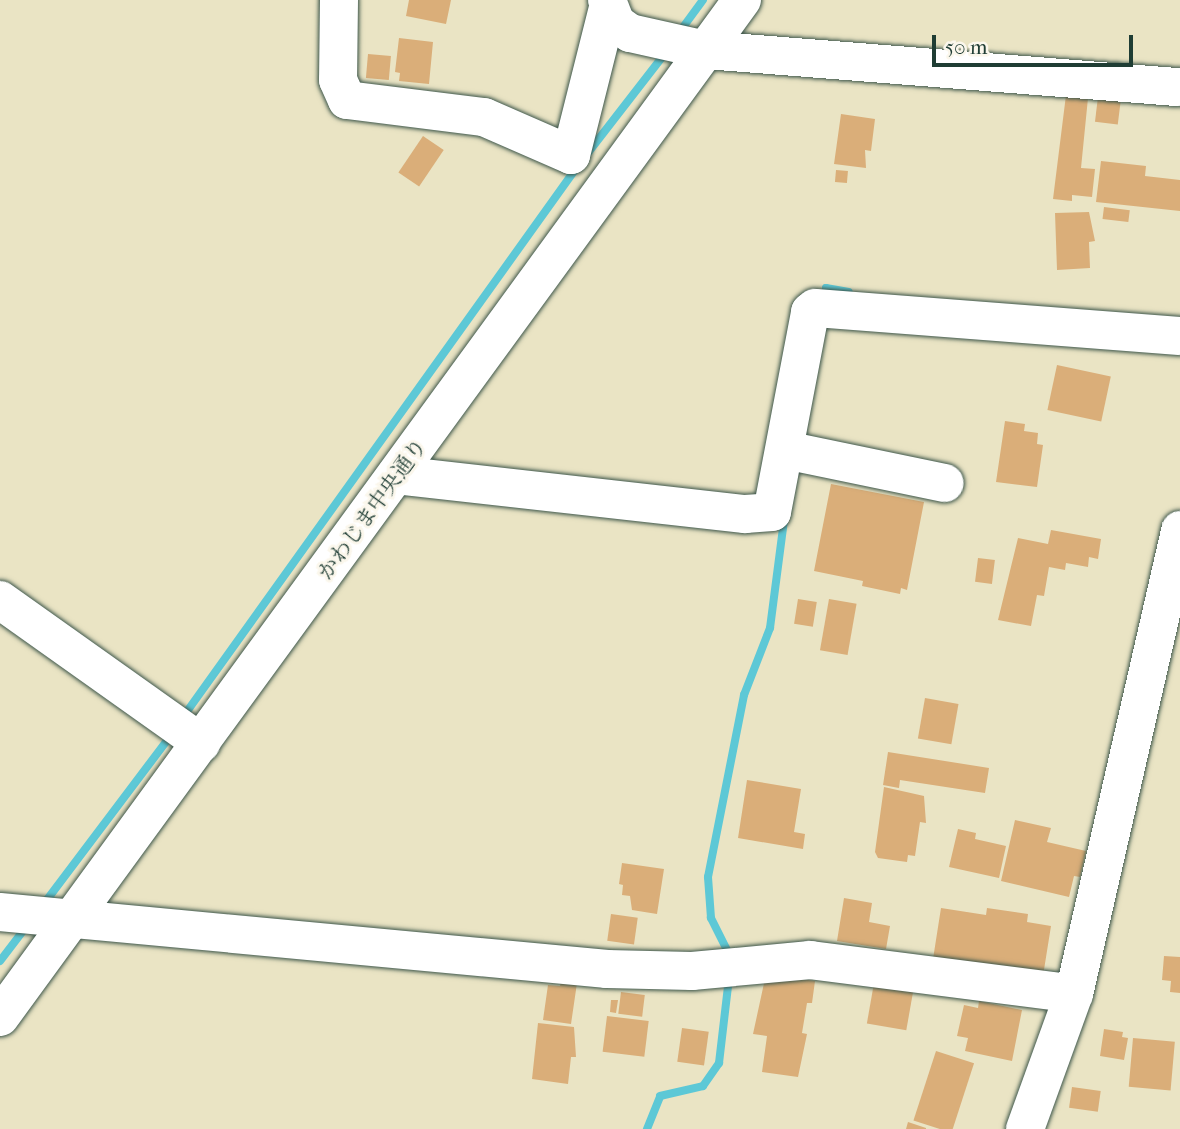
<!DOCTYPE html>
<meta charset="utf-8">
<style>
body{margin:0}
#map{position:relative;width:1180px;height:1129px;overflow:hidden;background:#eae4c4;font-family:"IM FELL French Canon","Noto Serif JP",serif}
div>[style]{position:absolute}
.stream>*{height:8px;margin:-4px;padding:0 4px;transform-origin:4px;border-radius:4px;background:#5dc8d6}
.building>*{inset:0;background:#daae79;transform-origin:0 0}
.roads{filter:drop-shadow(0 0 2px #3d564a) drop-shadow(0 0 2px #3d564a)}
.minor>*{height:38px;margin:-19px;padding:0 19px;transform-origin:19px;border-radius:19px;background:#fff}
span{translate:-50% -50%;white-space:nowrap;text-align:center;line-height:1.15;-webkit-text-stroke:6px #fbf7ec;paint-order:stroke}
.street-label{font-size:21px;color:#1f3d34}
.scale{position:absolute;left:932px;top:35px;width:201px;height:32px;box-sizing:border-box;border:4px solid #1f3d34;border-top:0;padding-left:9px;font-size:21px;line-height:24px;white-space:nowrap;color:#1f3d34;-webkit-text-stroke:5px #fbf7ec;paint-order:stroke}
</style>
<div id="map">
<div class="stream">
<i style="left:678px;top:34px;width:42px;rotate:-53.7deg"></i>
<i style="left:587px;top:154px;width:130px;rotate:-52.2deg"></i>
<i style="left:825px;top:297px;width:9px;rotate:-84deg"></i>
<i style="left:826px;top:288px;width:23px;rotate:10deg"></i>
<i style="left:183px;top:717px;width:677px;rotate:-54.38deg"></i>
<i style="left:43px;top:905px;width:214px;rotate:-53deg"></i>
<i style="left:731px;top:958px;width:45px;rotate:-116.6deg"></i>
<i style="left:711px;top:918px;width:41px;rotate:-94.2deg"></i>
<i style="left:708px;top:877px;width:186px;rotate:-78.8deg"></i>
<i style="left:744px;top:695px;width:72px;rotate:-68.8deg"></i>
<i style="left:770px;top:628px;width:109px;rotate:-82.6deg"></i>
<i style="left:0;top:961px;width:43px;rotate:-52.6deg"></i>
<i style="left:647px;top:1129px;width:35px;rotate:-68deg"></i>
<i style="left:660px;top:1096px;width:44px;rotate:-13.1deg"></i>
<i style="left:703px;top:1086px;width:28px;rotate:-55deg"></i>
<i style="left:719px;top:1063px;width:86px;rotate:-83.3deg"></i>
</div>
<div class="building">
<i style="clip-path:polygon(409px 0,451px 0,446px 24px,406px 16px)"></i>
<i style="clip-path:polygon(399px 38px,433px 42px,429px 84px,399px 81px,400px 73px,395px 72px)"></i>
<i style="left:368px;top:54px;width:23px;height:24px;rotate:5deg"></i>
<i style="clip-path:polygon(1066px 95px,1088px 98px,1081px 168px,1095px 169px,1092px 197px,1072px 195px,1072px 201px,1053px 199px)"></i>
<i style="left:1098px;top:97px;width:23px;height:25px;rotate:7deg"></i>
<i style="clip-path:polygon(841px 114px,875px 119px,871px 151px,865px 150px,866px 168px,834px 164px)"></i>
<i style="left:423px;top:136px;width:25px;height:44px;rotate:34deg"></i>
<i style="clip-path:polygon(1101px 161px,1146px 166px,1145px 176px,1180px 180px,1180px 211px,1096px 202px)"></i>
<i style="left:836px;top:170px;width:12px;height:12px;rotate:5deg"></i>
<i style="left:1104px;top:207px;width:26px;height:12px;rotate:7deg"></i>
<i style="clip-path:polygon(1089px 212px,1095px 241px,1089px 242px,1090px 268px,1057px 270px,1055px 213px)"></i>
<i style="left:1057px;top:365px;width:55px;height:46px;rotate:12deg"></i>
<i style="clip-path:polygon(1005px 421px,1025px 424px,1024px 431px,1038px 433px,1037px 444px,1043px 445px,1037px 487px,996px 482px)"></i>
<i style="clip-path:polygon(831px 484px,924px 502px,907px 590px,901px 588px,900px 594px,862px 586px,863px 581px,814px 571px)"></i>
<i style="clip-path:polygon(1051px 530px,1101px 539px,1098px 559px,1089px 557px,1088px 567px,1066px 563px,1065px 570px,1049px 567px,1044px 596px,1037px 595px,1031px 626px,998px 620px,1018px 538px,1048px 544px)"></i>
<i style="left:978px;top:558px;width:17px;height:24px;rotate:7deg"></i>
<i style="left:798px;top:599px;width:19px;height:25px;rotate:9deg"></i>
<i style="left:829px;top:599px;width:28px;height:52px;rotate:10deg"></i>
<i style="left:925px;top:698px;width:34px;height:41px;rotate:10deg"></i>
<i style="clip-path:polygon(888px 752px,989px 768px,985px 793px,900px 780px,899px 788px,883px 785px)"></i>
<i style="clip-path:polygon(747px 780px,801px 789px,794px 832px,805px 834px,803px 849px,738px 838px)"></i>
<i style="clip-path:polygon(884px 787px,924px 796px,926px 823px,920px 822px,915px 856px,908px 855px,907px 862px,878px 858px,875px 852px)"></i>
<i style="clip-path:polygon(1015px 820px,1051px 828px,1047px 842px,1086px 851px,1080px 877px,1074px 876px,1069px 897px,1001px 881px)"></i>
<i style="clip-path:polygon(958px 829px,976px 833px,975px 839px,1006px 846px,999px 878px,949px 867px)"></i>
<i style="clip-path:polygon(622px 863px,664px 869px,657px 914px,632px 910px,630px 896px,622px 895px,623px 885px,619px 884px)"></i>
<i style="clip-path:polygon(844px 898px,872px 903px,869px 922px,890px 926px,886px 949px,837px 941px)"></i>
<i style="clip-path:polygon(941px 908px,986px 915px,987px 908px,1028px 914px,1027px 922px,1051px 926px,1043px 976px,933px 959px)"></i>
<i style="left:611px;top:914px;width:27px;height:27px;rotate:8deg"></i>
<i style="clip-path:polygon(1164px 956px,1180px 957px,1180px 993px,1170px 992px,1171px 981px,1162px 980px)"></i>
<i style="clip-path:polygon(766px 974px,815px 981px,812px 1003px,807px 1003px,802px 1033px,807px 1034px,798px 1077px,762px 1072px,767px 1036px,753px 1034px)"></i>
<i style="clip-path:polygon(561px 981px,577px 983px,571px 1024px,543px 1020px,548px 985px,560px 986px)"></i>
<i style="left:874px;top:983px;width:40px;height:41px;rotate:10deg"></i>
<i style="left:621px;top:992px;width:24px;height:22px;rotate:7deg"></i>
<i style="clip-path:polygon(611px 1000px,618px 1000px,616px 1013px,610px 1012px)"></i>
<i style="clip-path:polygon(979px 1001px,1022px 1010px,1012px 1061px,965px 1051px,968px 1038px,957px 1036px,964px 1005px,978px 1008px)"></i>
<i style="left:607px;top:1016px;width:42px;height:36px;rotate:7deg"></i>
<i style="clip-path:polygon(538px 1023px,574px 1027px,576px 1057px,571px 1057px,568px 1084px,532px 1079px)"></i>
<i style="left:682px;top:1028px;width:27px;height:34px;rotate:8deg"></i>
<i style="clip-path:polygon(1104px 1029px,1123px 1032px,1122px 1037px,1128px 1038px,1124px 1060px,1100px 1056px)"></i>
<i style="left:1133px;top:1038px;width:42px;height:49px;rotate:5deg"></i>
<i style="left:936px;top:1051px;width:40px;height:73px;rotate:18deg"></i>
<i style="left:1072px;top:1087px;width:29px;height:21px;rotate:8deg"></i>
<i style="clip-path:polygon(908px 1122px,926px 1128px,926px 1129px,906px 1129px)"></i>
</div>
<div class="roads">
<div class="minor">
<i style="left:339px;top:0;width:80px;rotate:90.7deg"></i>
<i style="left:338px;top:80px;width:22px;rotate:66deg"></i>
<i style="left:347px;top:100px;width:138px;rotate:7.1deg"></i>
<i style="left:484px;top:117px;width:95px;rotate:23.6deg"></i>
<i style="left:571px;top:155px;width:152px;rotate:-75.9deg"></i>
<i style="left:607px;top:0;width:25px;rotate:69deg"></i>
<i style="left:616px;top:23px;width:17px;rotate:36deg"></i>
<i style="left:630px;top:33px;width:78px;rotate:12.6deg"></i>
<i style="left:706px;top:50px;width:475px;rotate:4.5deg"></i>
<i style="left:785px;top:450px;width:163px;rotate:11.7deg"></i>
<i style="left:396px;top:475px;width:351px;rotate:6.4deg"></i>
<i style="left:745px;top:514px;width:27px;rotate:-4deg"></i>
<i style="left:772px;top:512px;width:204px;rotate:-79.2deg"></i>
<i style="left:810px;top:312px;width:6px;rotate:-39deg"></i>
<i style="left:815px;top:308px;width:366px;rotate:4.4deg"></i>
<i style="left:0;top:600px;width:247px;rotate:35.4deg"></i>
<i style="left:0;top:912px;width:610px;rotate:5.36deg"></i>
<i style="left:607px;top:969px;width:85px;rotate:1.3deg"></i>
<i style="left:692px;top:971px;width:119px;rotate:-5.3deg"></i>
<i style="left:810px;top:960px;width:266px;rotate:7.3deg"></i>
<i style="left:0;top:1017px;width:1259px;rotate:-53.89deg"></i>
<i style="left:1025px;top:1129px;width:144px;rotate:-70.1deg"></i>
<i style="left:1074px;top:994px;width:476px;rotate:-77.1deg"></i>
</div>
</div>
<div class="street-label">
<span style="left:372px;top:509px;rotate:-54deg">かわじま中央通り</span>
</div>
<div class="scale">50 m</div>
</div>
